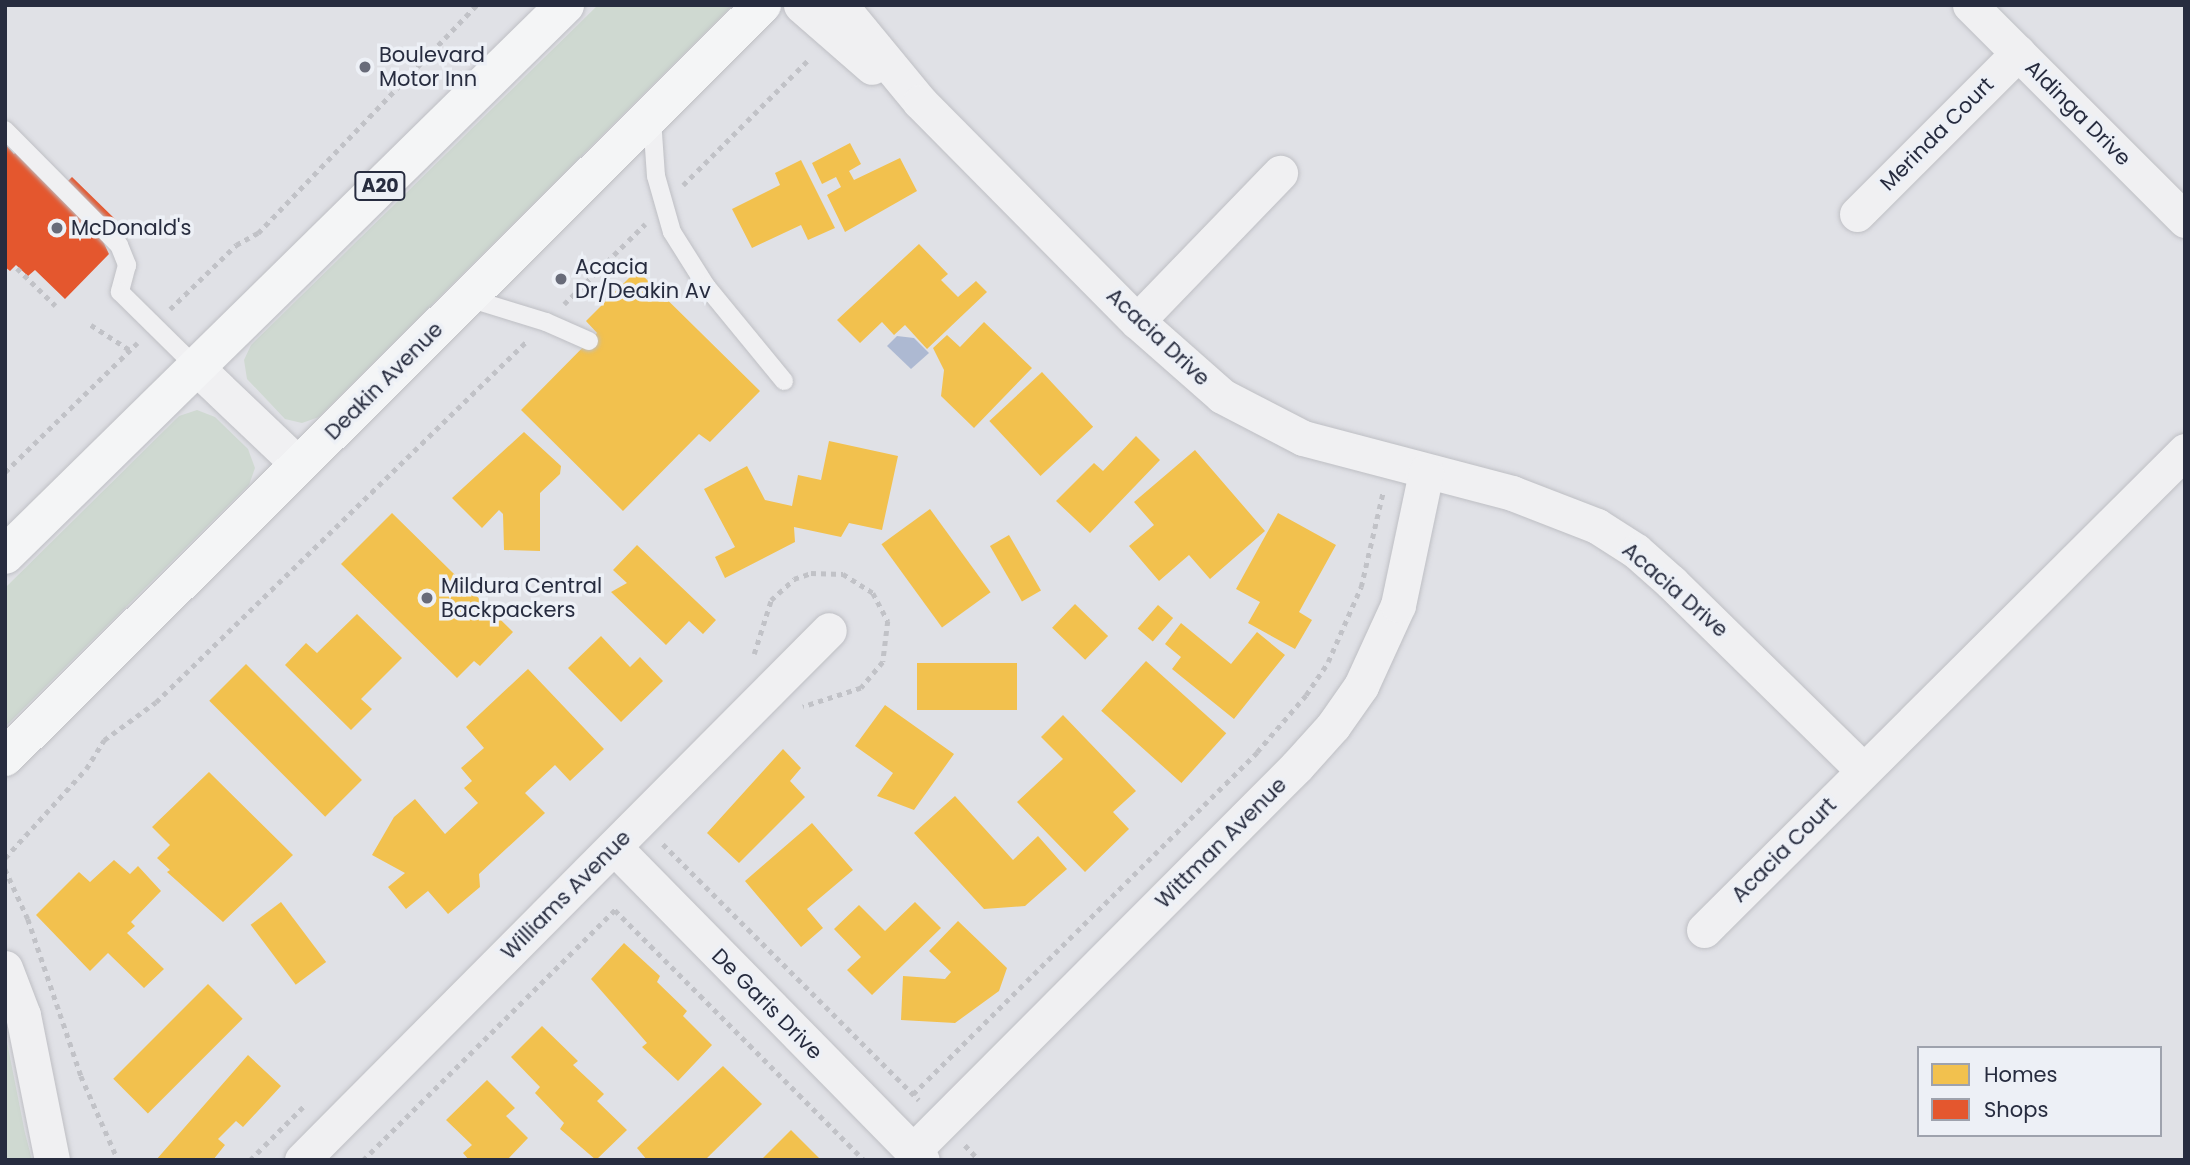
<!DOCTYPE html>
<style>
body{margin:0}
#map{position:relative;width:2190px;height:1165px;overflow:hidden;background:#e0e1e6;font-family:Poppins,sans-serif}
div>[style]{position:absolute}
.green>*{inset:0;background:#cfd9d1}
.water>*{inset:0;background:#adb9d2}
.homes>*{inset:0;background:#f2c14e;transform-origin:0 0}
.shops>*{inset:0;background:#e4572e}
.path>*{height:4.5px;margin-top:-2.25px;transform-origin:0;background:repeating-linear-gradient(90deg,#c1c2c7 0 5px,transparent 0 10px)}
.roads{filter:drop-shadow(0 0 2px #bebfc4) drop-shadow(0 0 2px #bebfc4)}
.service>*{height:18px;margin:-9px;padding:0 9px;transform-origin:9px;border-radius:9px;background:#f0f0f2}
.minor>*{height:35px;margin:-17.5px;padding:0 17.5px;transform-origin:17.5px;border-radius:17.5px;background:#f0f0f2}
.trunk>*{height:38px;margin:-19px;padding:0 19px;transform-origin:19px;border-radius:19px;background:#f4f5f6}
.dots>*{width:19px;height:19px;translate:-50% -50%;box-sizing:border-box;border:4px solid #edf0f6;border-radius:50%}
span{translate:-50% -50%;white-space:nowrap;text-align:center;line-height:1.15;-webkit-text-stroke:7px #edf0f6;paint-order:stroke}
.shield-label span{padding:2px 5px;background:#edf0f6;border:2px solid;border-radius:5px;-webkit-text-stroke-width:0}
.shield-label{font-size:19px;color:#272c3f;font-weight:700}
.poi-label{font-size:21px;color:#272c3f}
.left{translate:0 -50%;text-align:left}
.street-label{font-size:21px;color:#272c3f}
.frame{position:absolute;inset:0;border:7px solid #272c3f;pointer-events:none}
.legend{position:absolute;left:1917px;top:1046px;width:245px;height:91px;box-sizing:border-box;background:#edf0f6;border:2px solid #9ea2ad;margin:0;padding:9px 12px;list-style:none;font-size:21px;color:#272c3f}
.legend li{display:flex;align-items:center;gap:14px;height:35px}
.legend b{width:35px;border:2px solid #9ea2ad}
</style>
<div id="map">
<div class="green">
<i style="clip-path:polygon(598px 5px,733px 5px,319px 417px,302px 423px,285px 419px,247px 379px,244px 360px,251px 345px)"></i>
<i style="clip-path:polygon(197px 410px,215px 417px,248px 449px,255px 468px,249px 485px,5px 727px,5px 588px,179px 416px)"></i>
<i style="clip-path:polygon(5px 1032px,25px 1133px,32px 1160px,5px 1160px)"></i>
</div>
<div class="water">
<i style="clip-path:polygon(897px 336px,914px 338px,929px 353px,911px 369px,887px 346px)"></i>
</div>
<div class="homes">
<i style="clip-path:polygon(850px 143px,861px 164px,849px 171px,854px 180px,900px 158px,917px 191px,845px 232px,827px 195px,841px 187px,836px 177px,822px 184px,812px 163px)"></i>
<i style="clip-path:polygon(801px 160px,835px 228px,808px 240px,801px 225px,752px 248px,732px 209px,780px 185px,775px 173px)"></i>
<i style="clip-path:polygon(919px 244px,948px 274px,941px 280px,958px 297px,976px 281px,987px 292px,927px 349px,905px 325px,894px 335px,882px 322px,860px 343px,837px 320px)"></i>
<i style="clip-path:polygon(637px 270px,760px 391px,710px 442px,699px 434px,623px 511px,521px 410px,597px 333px,586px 321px)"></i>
<i style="clip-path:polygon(984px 322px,1032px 368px,974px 428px,941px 396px,944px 370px,933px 348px,947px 335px,960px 347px)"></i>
<i style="left:1042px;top:372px;width:75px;height:72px;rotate:47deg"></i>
<i style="clip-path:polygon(524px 432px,561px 466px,560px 474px,540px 493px,540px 551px,504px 550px,503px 514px,499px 510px,482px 528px,452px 498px)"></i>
<i style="clip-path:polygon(1136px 436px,1160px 460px,1090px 533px,1056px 501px,1094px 463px,1103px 471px)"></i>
<i style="clip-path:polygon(829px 441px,898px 456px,882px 530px,849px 523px,841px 537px,794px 527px,795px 542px,725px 578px,715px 557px,735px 547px,704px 489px,747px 466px,765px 500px,792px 506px,798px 475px,821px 480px)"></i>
<i style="clip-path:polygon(1195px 450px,1265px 531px,1210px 579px,1189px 555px,1159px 581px,1129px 546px,1154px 525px,1134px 502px)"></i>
<i style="left:930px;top:509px;width:103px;height:60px;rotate:54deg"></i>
<i style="clip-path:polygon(392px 513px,513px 632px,480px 666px,474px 661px,457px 678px,341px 564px)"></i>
<i style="clip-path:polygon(1278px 513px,1336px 545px,1299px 612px,1312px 620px,1295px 649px,1248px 623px,1260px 602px,1236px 589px)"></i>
<i style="left:1009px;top:535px;width:64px;height:22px;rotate:60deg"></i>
<i style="clip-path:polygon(637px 545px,716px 620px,703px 634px,689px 621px,666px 645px,611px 592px,627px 583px,613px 570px)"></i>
<i style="left:1075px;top:604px;width:46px;height:33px;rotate:44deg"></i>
<i style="left:1158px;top:605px;width:20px;height:31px;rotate:41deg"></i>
<i style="clip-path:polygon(357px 614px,402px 658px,361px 699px,372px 709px,351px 730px,285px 665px,306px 643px,317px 653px)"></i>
<i style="clip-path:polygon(1181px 623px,1231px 664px,1257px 632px,1285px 655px,1234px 719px,1172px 669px,1181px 657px,1165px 644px)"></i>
<i style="clip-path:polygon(601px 636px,630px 667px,640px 657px,663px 681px,621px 722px,568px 668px)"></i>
<i style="left:1146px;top:661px;width:108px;height:67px;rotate:42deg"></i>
<i style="left:917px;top:663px;width:100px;height:47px"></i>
<i style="left:246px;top:664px;width:164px;height:52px;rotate:45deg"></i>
<i style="clip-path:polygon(528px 669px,604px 749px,570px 781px,555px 765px,525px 793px,545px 813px,479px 874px,480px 887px,448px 914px,428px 891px,406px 909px,388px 887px,405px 873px,372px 855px,394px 817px,415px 799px,445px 834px,478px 803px,464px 788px,472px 781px,461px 768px,484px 748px,466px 727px)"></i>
<i style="clip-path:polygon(885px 705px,954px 754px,914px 810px,877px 796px,893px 773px,855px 746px)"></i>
<i style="clip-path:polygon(1063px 715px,1136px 791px,1113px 812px,1129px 829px,1085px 872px,1017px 802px,1063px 759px,1041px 737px)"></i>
<i style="clip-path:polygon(783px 749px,801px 768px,790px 781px,805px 797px,739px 863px,707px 833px)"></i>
<i style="clip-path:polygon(209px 772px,293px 855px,223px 922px,167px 872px,170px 870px,157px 858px,170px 845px,152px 827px)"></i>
<i style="clip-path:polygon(955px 796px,1013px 860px,1038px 836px,1067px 869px,1025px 906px,984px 909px,914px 833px)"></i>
<i style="clip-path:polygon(812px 823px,853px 870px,807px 909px,823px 928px,801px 947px,745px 881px)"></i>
<i style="clip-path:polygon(114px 860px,130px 874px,138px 866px,161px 891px,131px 922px,135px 926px,127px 933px,164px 969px,144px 988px,108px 953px,90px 971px,36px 915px,79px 872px,90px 882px)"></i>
<i style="left:281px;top:902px;width:75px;height:38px;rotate:53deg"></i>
<i style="clip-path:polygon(915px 902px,941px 928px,872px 995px,847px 970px,861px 957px,834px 929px,859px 905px,885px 931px)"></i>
<i style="clip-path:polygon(958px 921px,1007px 968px,999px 991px,955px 1023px,901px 1020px,903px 976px,945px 979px,951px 972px,929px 951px)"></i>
<i style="clip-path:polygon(624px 943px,660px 976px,657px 982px,687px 1011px,683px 1016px,712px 1045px,678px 1081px,642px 1047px,647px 1043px,591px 979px)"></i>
<i style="left:208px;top:984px;width:49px;height:134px;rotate:45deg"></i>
<i style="clip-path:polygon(542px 1026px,578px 1061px,573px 1065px,604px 1094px,597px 1101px,627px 1130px,596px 1160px,560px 1129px,564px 1123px,535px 1093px,540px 1087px,511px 1057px)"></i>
<i style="clip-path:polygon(248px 1055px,281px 1086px,243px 1127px,236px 1121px,218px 1139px,225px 1145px,213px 1160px,156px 1160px)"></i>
<i style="clip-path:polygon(723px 1066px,762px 1104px,705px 1160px,647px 1160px,637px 1148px)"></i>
<i style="clip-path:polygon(487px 1080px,515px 1108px,506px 1116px,528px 1138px,507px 1160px,469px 1160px,463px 1153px,472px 1145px,446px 1120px)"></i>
<i style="clip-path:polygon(791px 1130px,821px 1160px,761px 1160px)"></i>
</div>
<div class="shops">
<i style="clip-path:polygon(5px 144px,14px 154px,24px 145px,64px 185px,72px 177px,116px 220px,100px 235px,109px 254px,65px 299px,35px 270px,28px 276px,16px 265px,10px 271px,5px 267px)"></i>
</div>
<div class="path">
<i style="left:683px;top:185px;width:180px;rotate:-45deg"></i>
<i style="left:17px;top:268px;width:54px;rotate:44.3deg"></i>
<i style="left:564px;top:304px;width:114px;rotate:-44.6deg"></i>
<i style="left:170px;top:309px;width:92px;rotate:-44.1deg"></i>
<i style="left:236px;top:245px;width:25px;rotate:-29deg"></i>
<i style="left:258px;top:233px;width:316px;rotate:-46.2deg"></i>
<i style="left:91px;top:325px;width:46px;rotate:32.7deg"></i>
<i style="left:5px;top:472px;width:185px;rotate:-44.3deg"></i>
<i style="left:754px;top:654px;width:57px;rotate:-72.5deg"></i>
<i style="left:771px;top:600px;width:31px;rotate:-42deg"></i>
<i style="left:794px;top:579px;width:18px;rotate:-19deg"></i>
<i style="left:811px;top:573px;width:32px;rotate:2deg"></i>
<i style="left:843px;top:574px;width:36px;rotate:32deg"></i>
<i style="left:873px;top:593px;width:32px;rotate:62deg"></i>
<i style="left:888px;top:621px;width:41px;rotate:97deg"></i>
<i style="left:883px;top:662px;width:34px;rotate:130deg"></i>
<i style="left:861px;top:688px;width:61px;rotate:161.9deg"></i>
<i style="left:663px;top:844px;width:362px;rotate:45deg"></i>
<i style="left:5px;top:858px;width:120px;rotate:-47.7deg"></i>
<i style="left:86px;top:769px;width:34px;rotate:-58deg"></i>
<i style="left:104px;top:740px;width:64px;rotate:-36.2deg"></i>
<i style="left:156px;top:702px;width:516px;rotate:-44.22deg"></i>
<i style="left:5px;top:869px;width:55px;rotate:65.3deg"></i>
<i style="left:28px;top:919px;width:166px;rotate:71.3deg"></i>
<i style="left:81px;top:1076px;width:92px;rotate:66.2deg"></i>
<i style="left:913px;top:1094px;width:485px;rotate:-44.8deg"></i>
<i style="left:1257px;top:752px;width:75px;rotate:-49.3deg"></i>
<i style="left:1306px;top:695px;width:40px;rotate:-56deg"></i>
<i style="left:1328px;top:662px;width:82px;rotate:-66.3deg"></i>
<i style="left:1361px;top:587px;width:98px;rotate:-77deg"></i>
<i style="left:965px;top:1145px;width:21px;rotate:47deg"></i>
<i style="left:250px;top:1160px;width:79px;rotate:-45deg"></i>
<i style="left:363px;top:1160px;width:355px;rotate:-44.8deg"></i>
<i style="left:615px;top:910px;width:353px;rotate:45.1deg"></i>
</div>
<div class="roads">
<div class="service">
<i style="left:652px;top:119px;width:57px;rotate:86deg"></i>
<i style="left:656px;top:176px;width:58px;rotate:74.1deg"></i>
<i style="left:672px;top:232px;width:64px;rotate:57.8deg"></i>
<i style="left:706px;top:286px;width:123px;rotate:50.6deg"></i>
<i style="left:5px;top:130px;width:162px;rotate:45.3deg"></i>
<i style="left:119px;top:245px;width:22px;rotate:68deg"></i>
<i style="left:127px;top:265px;width:28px;rotate:105deg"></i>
<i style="left:120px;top:292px;width:107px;rotate:44.6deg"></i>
<i style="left:468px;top:298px;width:82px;rotate:17.1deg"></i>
<i style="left:546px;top:322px;width:47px;rotate:23.8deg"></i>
</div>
<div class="minor">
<i style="left:801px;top:5px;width:94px;rotate:41.1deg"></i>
<i style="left:840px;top:5px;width:126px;rotate:50.5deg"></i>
<i style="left:920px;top:102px;width:308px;rotate:45.3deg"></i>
<i style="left:1137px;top:321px;width:113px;rotate:41.4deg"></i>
<i style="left:1222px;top:396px;width:91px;rotate:27.4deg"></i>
<i style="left:1303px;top:438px;width:216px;rotate:14.7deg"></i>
<i style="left:1512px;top:493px;width:91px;rotate:21.2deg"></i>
<i style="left:1597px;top:526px;width:46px;rotate:32.7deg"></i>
<i style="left:1636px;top:551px;width:47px;rotate:41.5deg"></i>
<i style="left:1671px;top:582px;width:269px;rotate:44.4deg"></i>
<i style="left:1970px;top:5px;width:304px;rotate:45deg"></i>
<i style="left:1857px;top:214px;width:228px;rotate:-45deg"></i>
<i style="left:1137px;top:321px;width:206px;rotate:-46deg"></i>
<i style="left:196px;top:367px;width:142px;rotate:43.6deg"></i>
<i style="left:614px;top:847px;width:439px;rotate:45.5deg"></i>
<i style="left:1704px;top:930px;width:679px;rotate:-44.88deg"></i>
<i style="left:5px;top:968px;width:50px;rotate:69deg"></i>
<i style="left:23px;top:1015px;width:148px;rotate:78.7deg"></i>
<i style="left:913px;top:1151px;width:544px;rotate:-45.07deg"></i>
<i style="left:1297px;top:766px;width:54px;rotate:-48deg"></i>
<i style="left:1333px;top:726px;width:49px;rotate:-55deg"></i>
<i style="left:1361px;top:686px;width:89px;rotate:-65.4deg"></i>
<i style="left:1398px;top:605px;width:136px;rotate:-78.1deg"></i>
<i style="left:302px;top:1160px;width:747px;rotate:-45.16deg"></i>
</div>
<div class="trunk">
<i style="left:5px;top:555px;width:785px;rotate:-44.48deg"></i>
<i style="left:5px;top:757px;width:1067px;rotate:-44.81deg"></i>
</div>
</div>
<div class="dots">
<i style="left:365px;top:67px;background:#686b79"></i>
<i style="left:57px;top:228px;background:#686b79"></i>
<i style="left:561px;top:279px;background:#686b79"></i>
<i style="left:427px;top:598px;background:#686b79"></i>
</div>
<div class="shield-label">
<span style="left:380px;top:186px">A20</span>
</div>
<div class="poi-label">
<span class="left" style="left:379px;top:67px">Boulevard<br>Motor Inn</span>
<span class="left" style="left:71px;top:228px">McDonald's</span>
<span class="left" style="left:575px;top:279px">Acacia<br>Dr/Deakin Av</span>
<span class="left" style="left:441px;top:598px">Mildura Central<br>Backpackers</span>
</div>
<div class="street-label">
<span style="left:2078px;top:113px;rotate:45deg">Aldinga Drive</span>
<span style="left:1937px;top:134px;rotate:-45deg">Merinda Court</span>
<span style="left:1158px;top:337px;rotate:43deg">Acacia Drive</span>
<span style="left:384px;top:381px;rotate:-45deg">Deakin Avenue</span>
<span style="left:1675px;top:590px;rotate:41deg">Acacia Drive</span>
<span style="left:1221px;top:843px;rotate:-45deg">Wittman Avenue</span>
<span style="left:1784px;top:850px;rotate:-45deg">Acacia Court</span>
<span style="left:566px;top:895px;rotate:-45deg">Williams Avenue</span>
<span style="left:767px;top:1004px;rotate:45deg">De Garis Drive</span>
</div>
<div class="frame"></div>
<ul class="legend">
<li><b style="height:19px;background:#f2c14e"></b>Homes</li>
<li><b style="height:19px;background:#e4572e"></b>Shops</li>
</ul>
</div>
